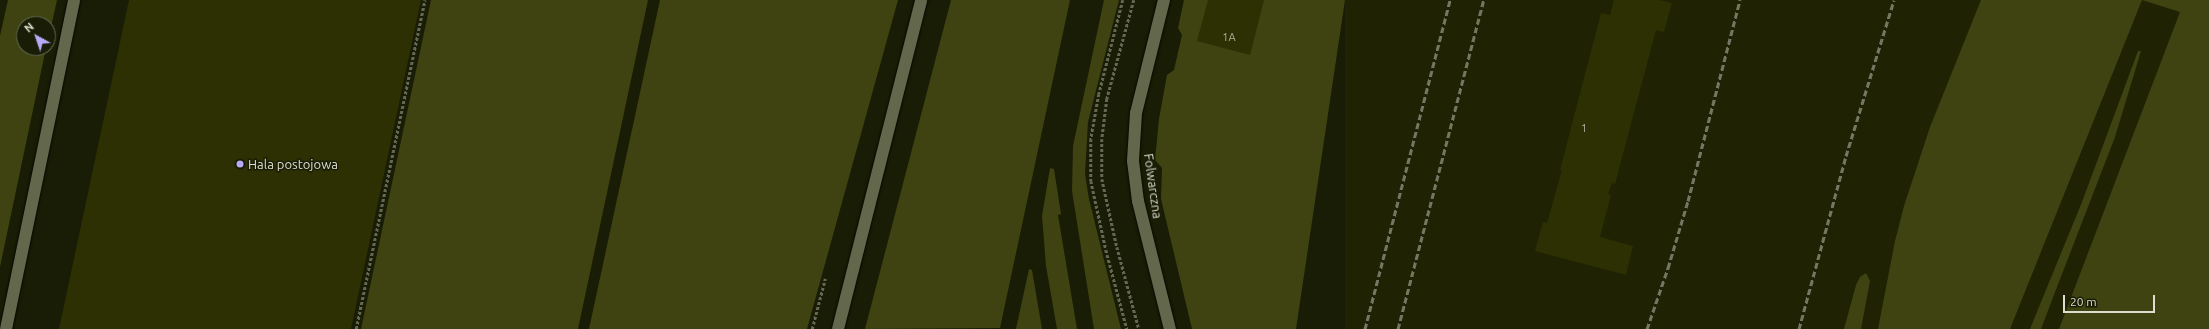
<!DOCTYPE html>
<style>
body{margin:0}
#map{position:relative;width:2209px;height:329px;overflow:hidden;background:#1a1d05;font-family:Ubuntu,sans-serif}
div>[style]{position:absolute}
.built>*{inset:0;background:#1f2303;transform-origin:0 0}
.green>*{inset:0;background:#3e4311}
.building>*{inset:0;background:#2c3003}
.path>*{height:2.5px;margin-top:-1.25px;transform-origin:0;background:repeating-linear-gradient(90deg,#656853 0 3px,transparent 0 5px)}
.roads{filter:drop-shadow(0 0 1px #060700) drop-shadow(0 0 1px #060700)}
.lane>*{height:12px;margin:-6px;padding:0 6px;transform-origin:6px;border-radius:6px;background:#63674c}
.secondary>*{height:12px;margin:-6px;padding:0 6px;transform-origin:6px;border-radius:6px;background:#63674c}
.rail>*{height:3px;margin-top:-1.5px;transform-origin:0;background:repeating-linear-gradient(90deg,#757763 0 6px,transparent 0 9px)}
.dots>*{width:11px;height:11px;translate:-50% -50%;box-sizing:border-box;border:2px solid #1a1d05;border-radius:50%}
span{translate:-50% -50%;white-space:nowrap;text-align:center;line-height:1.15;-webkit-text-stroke:3px #1a1d05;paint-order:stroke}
.number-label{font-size:11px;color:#b0b29c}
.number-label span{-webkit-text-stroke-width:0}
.poi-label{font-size:13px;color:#dcdecf}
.left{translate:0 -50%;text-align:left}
.street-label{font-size:13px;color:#dcdecf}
.north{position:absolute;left:16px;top:16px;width:40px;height:40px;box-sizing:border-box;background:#1a1d05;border:1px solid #686a56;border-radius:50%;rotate:320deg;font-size:11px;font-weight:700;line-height:16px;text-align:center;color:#dcdecf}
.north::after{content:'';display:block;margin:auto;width:14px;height:18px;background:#b9aaf7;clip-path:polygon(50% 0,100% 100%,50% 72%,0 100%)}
.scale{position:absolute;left:2063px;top:295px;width:92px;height:18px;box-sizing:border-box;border:2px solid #dcdecf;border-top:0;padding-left:5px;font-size:12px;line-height:14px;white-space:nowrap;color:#dcdecf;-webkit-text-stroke:3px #1a1d05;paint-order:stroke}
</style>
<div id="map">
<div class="built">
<i style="left:1345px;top:0;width:864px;height:333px"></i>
</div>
<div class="green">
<i style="clip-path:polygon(8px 0,57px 0,48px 41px,48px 24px,24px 24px,24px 48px,46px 48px,0 267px,0 36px)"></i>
<i style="clip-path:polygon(431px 0,648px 0,578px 329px,361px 329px)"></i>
<i style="clip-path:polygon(660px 0,898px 0,807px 329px,589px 329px)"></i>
<i style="clip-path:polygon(951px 0,1070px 0,1000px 328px,865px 329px)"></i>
<i style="clip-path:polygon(1104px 0,1119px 0,1088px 122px,1085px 174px,1089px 199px,1121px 329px,1094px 329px,1072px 191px,1073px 146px)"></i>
<i style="clip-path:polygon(1184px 0,1345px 0,1296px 329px,1192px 329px,1161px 199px,1162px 168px,1155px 160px,1159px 119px,1167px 75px,1174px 70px,1182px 35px,1178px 28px)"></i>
<i style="clip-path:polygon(1981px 0,2209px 0,2209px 329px,2059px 329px,2180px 12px,2142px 0,2010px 329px,1878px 329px,1895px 241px,1904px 206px,1930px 127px)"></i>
<i style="clip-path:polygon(2138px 51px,2141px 51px,2115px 137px,2052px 300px,2041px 329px,2030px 329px,2082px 202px)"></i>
<i style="clip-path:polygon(1050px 168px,1054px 169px,1061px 214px,1058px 215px,1077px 329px,1057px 329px,1046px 266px,1042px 216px)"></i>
<i style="clip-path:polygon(1029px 269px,1032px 270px,1042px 329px,1016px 329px)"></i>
<i style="clip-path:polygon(1866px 273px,1870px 281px,1861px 329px,1844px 329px,1856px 285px,1860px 277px)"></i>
</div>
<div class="building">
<i style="clip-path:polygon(129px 0,421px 0,351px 329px,59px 329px)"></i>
<i style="clip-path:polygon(1208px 0,1264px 0,1250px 55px,1197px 41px)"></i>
<i style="clip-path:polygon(1614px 0,1659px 0,1672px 3px,1664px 32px,1656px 30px,1615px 184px,1612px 183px,1608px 194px,1611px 195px,1600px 237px,1633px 246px,1626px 275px,1535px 251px,1543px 222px,1547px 223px,1562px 170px,1560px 170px,1601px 13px,1610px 15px)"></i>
</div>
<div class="path">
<i style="left:1123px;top:0;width:97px;rotate:104.3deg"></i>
<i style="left:1099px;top:94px;width:46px;rotate:100.1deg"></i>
<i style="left:1091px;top:139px;width:42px;rotate:90deg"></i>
<i style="left:1091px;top:181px;width:71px;rotate:77.7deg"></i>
<i style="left:1106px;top:250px;width:82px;rotate:75.1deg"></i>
<i style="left:1134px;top:0;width:103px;rotate:105.3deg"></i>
<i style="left:1107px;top:99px;width:40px;rotate:97.1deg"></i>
<i style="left:1102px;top:139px;width:40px;rotate:90deg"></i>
<i style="left:1102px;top:179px;width:70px;rotate:77.6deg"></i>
<i style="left:1117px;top:247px;width:85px;rotate:75deg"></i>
<i style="left:356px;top:329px;width:336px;rotate:-78.2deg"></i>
<i style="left:812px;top:329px;width:52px;rotate:-75.4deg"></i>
</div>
<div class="roads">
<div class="lane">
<i style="left:6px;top:329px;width:336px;rotate:-78.3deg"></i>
<i style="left:838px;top:329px;width:339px;rotate:-75.8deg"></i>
</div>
<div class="secondary">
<i style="left:1164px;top:0;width:116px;rotate:103.9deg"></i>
<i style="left:1136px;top:113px;width:48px;rotate:93.6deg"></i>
<i style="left:1133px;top:161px;width:40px;rotate:82.9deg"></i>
<i style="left:1138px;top:201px;width:132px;rotate:76deg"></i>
</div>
</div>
<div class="rail">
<i style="left:1365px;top:329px;width:340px;rotate:-75.5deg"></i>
<i style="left:1398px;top:329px;width:340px;rotate:-75.4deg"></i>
<i style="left:1647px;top:329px;width:65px;rotate:-71deg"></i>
<i style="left:1668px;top:268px;width:70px;rotate:-73.4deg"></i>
<i style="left:1688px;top:201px;width:208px;rotate:-75.5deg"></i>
<i style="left:1799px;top:329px;width:179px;rotate:-74.8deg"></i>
<i style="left:1846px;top:156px;width:163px;rotate:-72.9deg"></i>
</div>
<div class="dots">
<i style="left:240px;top:164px;background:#b9aaf7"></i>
</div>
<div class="number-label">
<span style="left:1229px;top:37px">1A</span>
<span style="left:1584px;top:128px">1</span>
</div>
<div class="poi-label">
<span class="left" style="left:248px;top:164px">Hala postojowa</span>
</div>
<div class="street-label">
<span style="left:1153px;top:186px;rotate:82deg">Folwarczna</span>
</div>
<div class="north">N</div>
<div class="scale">20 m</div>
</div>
